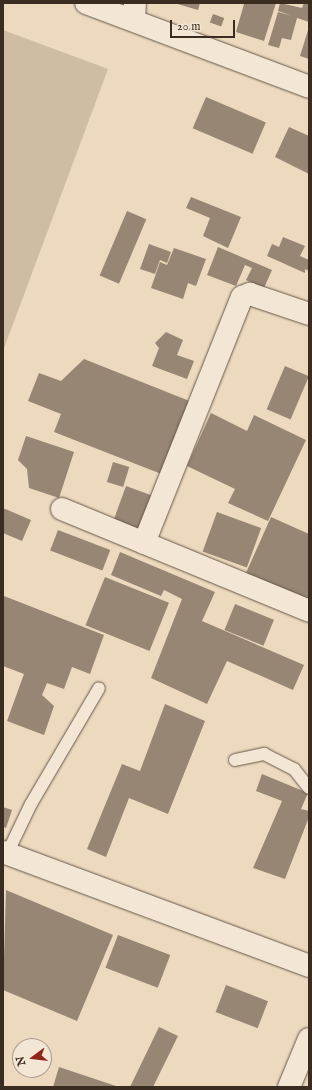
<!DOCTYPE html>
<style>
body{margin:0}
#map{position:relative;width:312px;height:1090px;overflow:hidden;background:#ecd9be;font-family:"IM FELL English",serif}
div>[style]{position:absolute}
.green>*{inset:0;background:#cebca3}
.building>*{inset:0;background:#978673;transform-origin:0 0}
.roads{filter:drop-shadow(0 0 1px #665748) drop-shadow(0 0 1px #665748)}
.service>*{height:12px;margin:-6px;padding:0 6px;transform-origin:6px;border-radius:6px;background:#f3e6d5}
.minor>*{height:22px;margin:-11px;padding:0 11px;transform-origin:11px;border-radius:11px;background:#f3e6d5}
.tertiary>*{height:22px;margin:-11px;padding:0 11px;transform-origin:11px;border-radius:11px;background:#f3e6d5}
span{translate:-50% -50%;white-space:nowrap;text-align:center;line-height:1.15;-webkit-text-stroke:3px #f3e6d5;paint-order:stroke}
.frame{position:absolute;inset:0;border:4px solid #3a2c21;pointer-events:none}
.north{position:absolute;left:12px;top:1038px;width:40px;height:40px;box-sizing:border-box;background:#f3e6d5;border:1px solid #a99c8d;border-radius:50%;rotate:255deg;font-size:11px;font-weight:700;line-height:16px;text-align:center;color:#3a2c21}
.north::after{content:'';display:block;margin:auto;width:14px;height:18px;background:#8f2418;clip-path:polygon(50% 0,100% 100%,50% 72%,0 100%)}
.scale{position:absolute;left:170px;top:20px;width:65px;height:18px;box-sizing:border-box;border:2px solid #3a2c21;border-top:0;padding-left:5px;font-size:12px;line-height:14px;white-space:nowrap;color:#3a2c21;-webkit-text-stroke:3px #f3e6d5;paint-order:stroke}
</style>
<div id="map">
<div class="green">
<i style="clip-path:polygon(3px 30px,108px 69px,3px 351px)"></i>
</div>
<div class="building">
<i style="clip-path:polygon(174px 3px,200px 3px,198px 10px)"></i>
<i style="clip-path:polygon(241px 3px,276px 3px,264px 41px,236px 32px,244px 4px)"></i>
<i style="clip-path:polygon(280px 3px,302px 8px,304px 3px,309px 3px,309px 22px,297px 18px,291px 40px,282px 38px,279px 48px,268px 45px,278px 12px,293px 16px,278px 11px)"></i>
<i style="left:213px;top:14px;width:12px;height:9px;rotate:20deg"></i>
<i style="clip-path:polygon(309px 27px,309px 59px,300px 56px)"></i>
<i style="left:206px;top:97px;width:65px;height:34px;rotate:23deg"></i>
<i style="clip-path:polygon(289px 127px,309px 136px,309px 174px,275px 157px)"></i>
<i style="clip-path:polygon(191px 197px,241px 217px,228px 248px,203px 236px,210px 218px,186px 208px)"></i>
<i style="left:127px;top:211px;width:21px;height:70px;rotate:23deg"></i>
<i style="clip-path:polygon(283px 237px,305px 246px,300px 256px,309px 260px,309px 271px,305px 269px,305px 273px,267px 256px,272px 244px,279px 247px)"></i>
<i style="clip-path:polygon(149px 244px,171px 252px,167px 263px,160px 260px,155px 274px,140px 269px)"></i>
<i style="clip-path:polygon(218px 247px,272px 270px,264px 288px,246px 280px,252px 268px,245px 265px,236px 286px,207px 275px)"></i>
<i style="clip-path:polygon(174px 248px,206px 259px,196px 286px,188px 283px,183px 299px,151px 288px,160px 262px,167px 265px)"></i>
<i style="clip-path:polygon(166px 332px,183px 340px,177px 355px,194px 361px,187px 379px,152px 366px,159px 348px,155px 343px)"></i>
<i style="clip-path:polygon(84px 359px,192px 402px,164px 475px,54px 432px,61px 414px,28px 401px,39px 373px,61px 381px)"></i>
<i style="left:285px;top:366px;width:26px;height:47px;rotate:23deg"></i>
<i style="clip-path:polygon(211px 413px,247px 431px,254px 415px,306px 440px,268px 521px,228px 503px,235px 489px,187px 466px)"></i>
<i style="clip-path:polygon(26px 436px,74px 452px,59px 498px,29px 488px,27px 469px,18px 460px)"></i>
<i style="left:113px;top:462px;width:17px;height:21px;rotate:17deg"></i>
<i style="left:126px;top:486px;width:32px;height:39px;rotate:20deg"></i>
<i style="clip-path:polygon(3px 508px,31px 520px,22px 541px,3px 533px)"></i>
<i style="left:217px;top:512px;width:47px;height:42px;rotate:20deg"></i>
<i style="clip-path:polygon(271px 517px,309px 534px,309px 605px,245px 575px)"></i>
<i style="left:58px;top:530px;width:56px;height:22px;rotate:21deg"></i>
<i style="clip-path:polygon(120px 552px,215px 592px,202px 621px,304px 665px,293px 690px,227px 661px,207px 704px,151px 678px,182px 599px,164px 590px,161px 596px,111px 575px)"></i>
<i style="left:105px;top:577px;width:69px;height:52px;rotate:22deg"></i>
<i style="clip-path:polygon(4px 596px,104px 635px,90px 674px,72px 667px,64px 689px,47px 683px,42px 695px,54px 706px,44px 735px,7px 721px,24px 674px,3px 666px)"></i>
<i style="left:235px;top:604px;width:42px;height:28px;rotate:22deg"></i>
<i style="clip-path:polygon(165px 704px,205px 721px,168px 814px,129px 798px,106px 857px,87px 849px,122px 764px,140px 771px)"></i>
<i style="clip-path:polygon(262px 774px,308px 793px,301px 809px,309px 811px,309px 817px,285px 879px,253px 868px,282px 801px,256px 791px)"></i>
<i style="clip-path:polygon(3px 807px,12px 810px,6px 828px,3px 827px)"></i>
<i style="clip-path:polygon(6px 890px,113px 935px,77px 1021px,3px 990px)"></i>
<i style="left:118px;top:935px;width:56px;height:35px;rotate:21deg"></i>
<i style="left:226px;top:985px;width:45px;height:29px;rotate:21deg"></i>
<i style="clip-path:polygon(159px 1027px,178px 1036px,153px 1087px,130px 1087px)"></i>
<i style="clip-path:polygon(59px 1067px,119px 1087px,53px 1087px)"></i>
</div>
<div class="roads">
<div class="service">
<i style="left:235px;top:760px;width:30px;rotate:-12deg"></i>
<i style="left:264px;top:754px;width:34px;rotate:27deg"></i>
<i style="left:294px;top:769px;width:24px;rotate:52deg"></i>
<i style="left:7px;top:854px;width:55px;rotate:-64.4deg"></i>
<i style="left:31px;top:804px;width:134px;rotate:-59.6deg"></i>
</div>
<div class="minor">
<i style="left:134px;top:20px;width:17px;rotate:-87deg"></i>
<i style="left:62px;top:509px;width:267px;rotate:22.4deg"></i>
<i style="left:144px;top:543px;width:265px;rotate:-68.3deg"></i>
<i style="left:242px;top:297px;width:9px;rotate:-21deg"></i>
<i style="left:250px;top:294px;width:62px;rotate:18.7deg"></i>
<i style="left:3px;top:852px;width:327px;rotate:20.4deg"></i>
<i style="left:289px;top:1087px;width:52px;rotate:-67.4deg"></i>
</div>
<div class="tertiary">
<i style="left:86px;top:3px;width:238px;rotate:20.6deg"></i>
</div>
</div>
<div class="frame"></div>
<div class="north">N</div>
<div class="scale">20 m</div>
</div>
